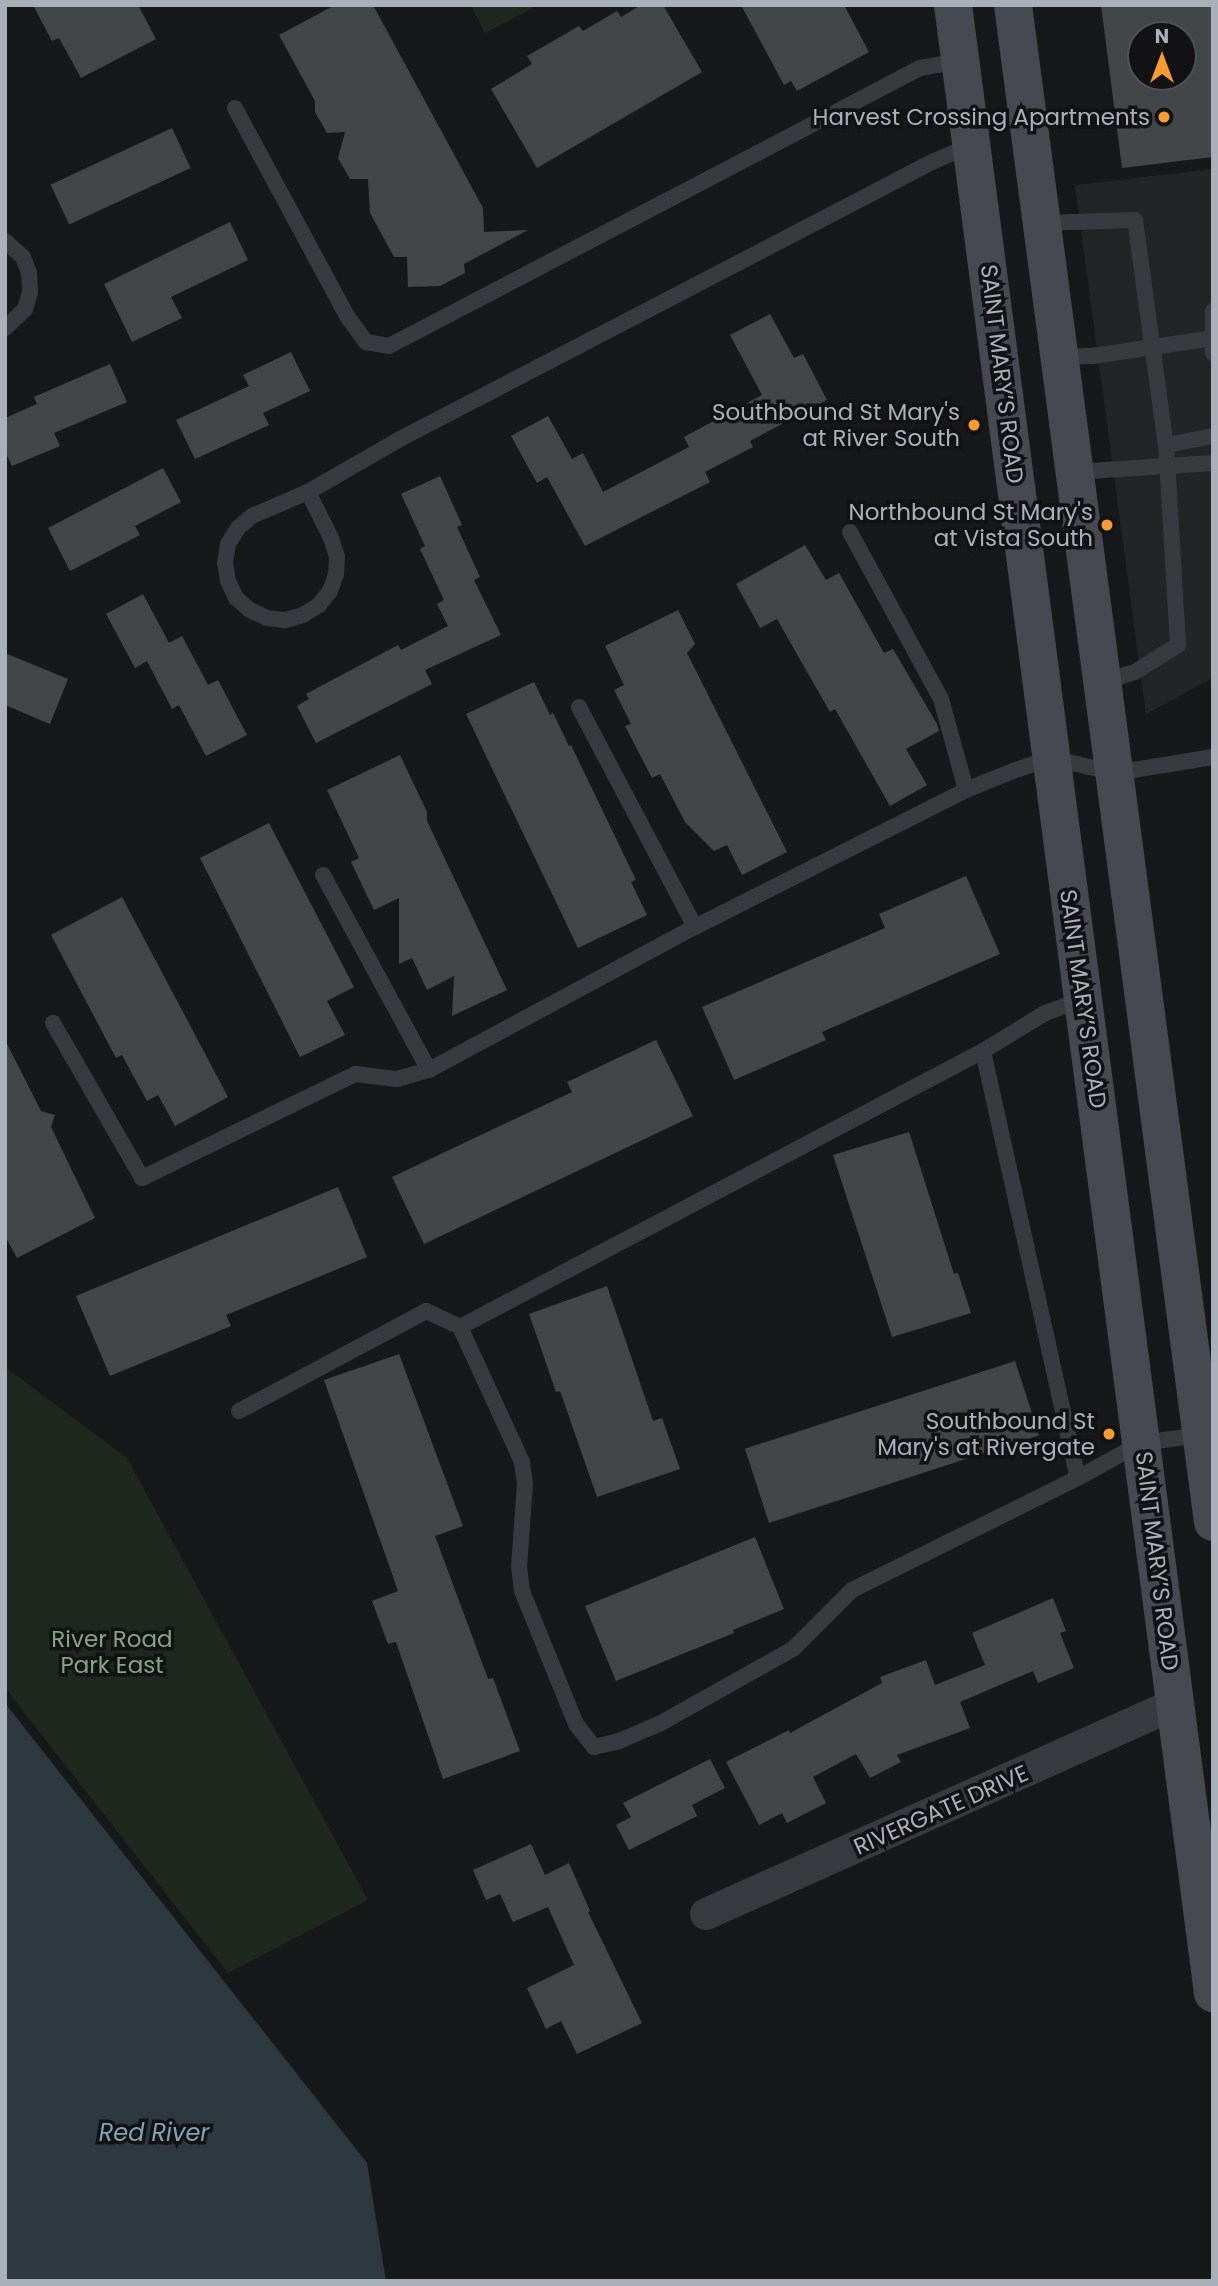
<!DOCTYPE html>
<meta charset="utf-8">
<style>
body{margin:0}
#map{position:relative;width:1218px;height:2286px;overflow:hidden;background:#171819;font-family:Poppins,sans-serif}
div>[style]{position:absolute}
.built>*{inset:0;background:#232426}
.green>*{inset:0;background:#1f281f}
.water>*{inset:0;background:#2d393e}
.building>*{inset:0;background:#434649;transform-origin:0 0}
.service>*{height:16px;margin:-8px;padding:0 8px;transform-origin:8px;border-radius:8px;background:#383a3f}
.minor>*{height:32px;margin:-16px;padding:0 16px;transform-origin:16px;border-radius:16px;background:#383a3f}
.secondary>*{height:38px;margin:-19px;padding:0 19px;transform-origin:19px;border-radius:19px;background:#46494f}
.dots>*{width:19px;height:19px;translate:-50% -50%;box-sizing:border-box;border:4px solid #121214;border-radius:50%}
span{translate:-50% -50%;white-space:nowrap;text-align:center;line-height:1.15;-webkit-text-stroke:7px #121214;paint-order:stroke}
.poi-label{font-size:23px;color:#a9b0ba}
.right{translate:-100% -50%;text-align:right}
.street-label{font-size:23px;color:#a9b0ba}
.park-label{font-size:23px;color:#82a580}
.water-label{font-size:24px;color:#7fa3b5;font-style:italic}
.frame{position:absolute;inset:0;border:7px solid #a9b0ba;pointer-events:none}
.north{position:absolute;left:1127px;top:21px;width:70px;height:70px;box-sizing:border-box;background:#121214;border:2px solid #4e5156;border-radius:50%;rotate:0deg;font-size:19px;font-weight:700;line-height:28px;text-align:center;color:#a9b0ba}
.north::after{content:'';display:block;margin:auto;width:24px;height:32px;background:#f79b32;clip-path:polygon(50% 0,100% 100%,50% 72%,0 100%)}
</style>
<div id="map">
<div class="built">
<i style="clip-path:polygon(1213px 169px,1213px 678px,1146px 714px,1075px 185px)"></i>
</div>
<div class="green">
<i style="clip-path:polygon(471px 5px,539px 5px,485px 33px)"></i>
<i style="clip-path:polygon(5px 1367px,127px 1458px,368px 1900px,228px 1973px,5px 1688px)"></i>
</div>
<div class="water">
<i style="clip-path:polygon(5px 1703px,367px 2163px,386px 2281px,5px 2281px)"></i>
</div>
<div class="building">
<i style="clip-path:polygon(33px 5px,138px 5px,156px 39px,81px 78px,59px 38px,52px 41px)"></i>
<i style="clip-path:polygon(335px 5px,373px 5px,483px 208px,484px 232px,528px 230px,464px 264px,465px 273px,440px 286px,408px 287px,407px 257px,394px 257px,370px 213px,368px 179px,350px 179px,338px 158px,345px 132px,327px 133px,315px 112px,315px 101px,279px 35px)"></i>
<i style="clip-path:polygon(641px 5px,663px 5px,702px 72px,537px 168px,491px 89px,532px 64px,527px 56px,579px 26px,583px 31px,617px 11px,621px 17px)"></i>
<i style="clip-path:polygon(741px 5px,844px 5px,869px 52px,797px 91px,791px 81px,784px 85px)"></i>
<i style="clip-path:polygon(evenodd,1101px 5px,1213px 5px,1213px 157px,1122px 168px,1101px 5px,1141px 35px,1183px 35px,1183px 77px,1141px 77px,1141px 35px)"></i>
<i style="left:172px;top:128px;width:44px;height:134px;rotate:65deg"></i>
<i style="clip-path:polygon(230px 222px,248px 260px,171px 297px,182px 318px,132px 342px,104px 284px)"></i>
<i style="clip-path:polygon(770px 314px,794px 358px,803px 354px,827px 400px,750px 441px,753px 447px,705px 472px,710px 482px,585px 546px,547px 477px,537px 483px,511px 436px,548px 416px,572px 459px,583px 453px,603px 492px,689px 447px,684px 437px,762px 395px,730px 335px)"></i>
<i style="clip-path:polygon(291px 352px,310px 391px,263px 413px,269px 425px,195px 459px,176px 420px,249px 386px,243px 375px)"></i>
<i style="clip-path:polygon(110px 364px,127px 402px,54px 433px,60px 446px,12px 466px,5px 451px,5px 418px,37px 404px,34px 397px)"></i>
<i style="clip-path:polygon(163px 468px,181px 502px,135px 526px,140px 535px,70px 571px,48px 528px)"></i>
<i style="clip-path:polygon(440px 476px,462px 525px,457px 527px,480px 577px,474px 580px,501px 635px,425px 670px,432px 684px,316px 743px,297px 706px,309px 699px,306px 694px,398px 645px,401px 650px,448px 626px,437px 604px,444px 600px,420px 549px,425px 546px,401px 494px)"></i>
<i style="clip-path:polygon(805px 545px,826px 580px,839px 573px,884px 653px,893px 649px,937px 724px,939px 731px,906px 749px,927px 785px,890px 806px,835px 709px,830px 712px,777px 619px,760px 628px,736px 584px)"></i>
<i style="clip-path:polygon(143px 594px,169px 643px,182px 636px,208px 685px,218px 680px,247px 735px,206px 756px,179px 705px,172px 709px,147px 661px,135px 668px,106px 614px)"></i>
<i style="clip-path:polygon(678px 610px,695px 644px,687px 653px,787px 852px,742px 875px,727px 845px,714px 851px,685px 822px,660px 774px,652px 778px,625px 726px,631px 724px,614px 690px,624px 685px,605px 646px)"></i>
<i style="clip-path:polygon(5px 653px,68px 679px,50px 724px,5px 705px)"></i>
<i style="clip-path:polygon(534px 682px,550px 715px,553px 713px,569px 746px,571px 745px,636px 880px,631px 882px,647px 915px,578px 948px,466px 714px)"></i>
<i style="clip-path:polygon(400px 755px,427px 812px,427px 821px,507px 990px,452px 1016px,454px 976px,427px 990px,412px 958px,399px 964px,399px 898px,374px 910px,351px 862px,359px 858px,327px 790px)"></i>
<i style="clip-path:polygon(269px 823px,354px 987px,327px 1001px,345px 1035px,300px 1057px,200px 858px)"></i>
<i style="clip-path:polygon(966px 876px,1000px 954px,822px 1032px,826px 1040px,734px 1080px,702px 1007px,885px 928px,879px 914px)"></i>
<i style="clip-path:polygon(122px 897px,228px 1097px,175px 1126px,158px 1095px,147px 1101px,122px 1055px,116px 1058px,51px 935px)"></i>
<i style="clip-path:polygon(5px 1040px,41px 1111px,55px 1115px,51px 1127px,95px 1218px,17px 1258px,5px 1236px)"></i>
<i style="clip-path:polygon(656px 1040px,693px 1116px,424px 1244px,392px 1177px,572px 1092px,567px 1082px)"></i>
<i style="clip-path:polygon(909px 1132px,954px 1274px,958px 1273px,971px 1313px,892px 1337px,833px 1155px)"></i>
<i style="clip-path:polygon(338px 1187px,367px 1257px,226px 1315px,231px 1326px,110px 1376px,76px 1296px)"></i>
<i style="clip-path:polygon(607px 1286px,653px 1421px,662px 1418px,680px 1469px,597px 1497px,560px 1391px,556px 1392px,529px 1314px)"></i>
<i style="clip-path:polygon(399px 1354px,463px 1526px,435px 1536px,488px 1679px,493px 1678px,520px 1751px,443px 1779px,396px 1642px,388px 1644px,372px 1601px,398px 1591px,324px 1380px)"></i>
<i style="left:1015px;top:1361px;width:78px;height:284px;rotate:72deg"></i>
<i style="clip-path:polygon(755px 1537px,784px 1609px,733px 1630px,734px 1633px,616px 1681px,585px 1606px)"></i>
<i style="clip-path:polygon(1053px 1598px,1066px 1631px,1060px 1633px,1074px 1668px,1038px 1683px,1033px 1671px,960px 1702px,970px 1728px,897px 1755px,901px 1762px,870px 1778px,856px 1754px,813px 1777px,826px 1803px,787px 1823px,782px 1813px,759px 1825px,726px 1762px,789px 1730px,790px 1733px,882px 1683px,880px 1677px,926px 1660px,935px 1685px,985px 1665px,972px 1633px)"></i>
<i style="clip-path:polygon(710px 1759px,725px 1788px,692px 1805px,697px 1816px,629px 1850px,616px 1825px,631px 1817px,623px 1803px)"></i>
<i style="clip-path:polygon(531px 1844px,545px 1875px,569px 1863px,590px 1911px,588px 1912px,642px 2023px,577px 2054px,561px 2021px,546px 2029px,527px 1988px,574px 1965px,548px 1907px,513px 1922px,500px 1894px,486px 1900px,473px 1870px)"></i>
</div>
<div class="service">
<i style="left:235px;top:108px;width:236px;rotate:61.7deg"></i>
<i style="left:347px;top:316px;width:32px;rotate:54deg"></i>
<i style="left:366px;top:342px;width:23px;rotate:10deg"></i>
<i style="left:389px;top:346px;width:599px;rotate:-27.63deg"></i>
<i style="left:920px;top:68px;width:41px;rotate:-9.9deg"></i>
<i style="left:1042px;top:223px;width:93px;rotate:-1.8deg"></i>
<i style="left:1135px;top:220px;width:227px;rotate:82.2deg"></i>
<i style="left:1166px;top:445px;width:48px;rotate:-10.8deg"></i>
<i style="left:5px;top:241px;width:24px;rotate:42deg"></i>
<i style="left:23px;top:257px;width:17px;rotate:69deg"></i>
<i style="left:29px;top:273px;width:19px;rotate:87deg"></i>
<i style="left:30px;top:292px;width:18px;rotate:106deg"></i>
<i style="left:25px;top:309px;width:28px;rotate:136deg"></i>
<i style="left:1213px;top:311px;width:42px;rotate:90deg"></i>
<i style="left:1059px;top:357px;width:34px;rotate:-2deg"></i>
<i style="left:1093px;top:356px;width:121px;rotate:-8.5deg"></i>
<i style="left:1074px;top:472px;width:139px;rotate:-3.7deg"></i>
<i style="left:308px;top:492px;width:51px;rotate:63.4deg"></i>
<i style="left:331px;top:538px;width:19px;rotate:72deg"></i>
<i style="left:337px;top:556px;width:18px;rotate:93deg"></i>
<i style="left:336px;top:574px;width:18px;rotate:109deg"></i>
<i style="left:330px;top:591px;width:18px;rotate:128deg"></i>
<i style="left:319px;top:605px;width:19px;rotate:148deg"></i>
<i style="left:303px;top:615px;width:19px;rotate:164deg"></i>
<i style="left:285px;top:620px;width:18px;rotate:-174deg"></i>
<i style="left:267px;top:618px;width:19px;rotate:-155deg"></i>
<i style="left:250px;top:610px;width:18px;rotate:-139deg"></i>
<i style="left:236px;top:598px;width:19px;rotate:-115deg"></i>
<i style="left:228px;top:581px;width:18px;rotate:-99deg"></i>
<i style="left:225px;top:563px;width:19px;rotate:-81deg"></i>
<i style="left:228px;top:544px;width:19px;rotate:-58deg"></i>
<i style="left:238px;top:528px;width:18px;rotate:-41deg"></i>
<i style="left:252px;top:516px;width:61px;rotate:-23.2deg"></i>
<i style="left:308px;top:492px;width:106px;rotate:-29.9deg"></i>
<i style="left:400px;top:439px;width:600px;rotate:-27.5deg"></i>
<i style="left:932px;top:162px;width:43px;rotate:-23deg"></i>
<i style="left:850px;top:532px;width:190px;rotate:61.4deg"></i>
<i style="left:941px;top:699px;width:94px;rotate:74.6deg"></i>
<i style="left:1102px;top:682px;width:34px;rotate:-17deg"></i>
<i style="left:1135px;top:672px;width:51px;rotate:-32.1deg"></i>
<i style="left:1178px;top:645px;width:200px;rotate:-93.4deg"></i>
<i style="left:579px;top:707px;width:249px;rotate:62.2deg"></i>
<i style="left:323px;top:875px;width:222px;rotate:61.5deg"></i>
<i style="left:53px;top:1023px;width:179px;rotate:60.1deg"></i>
<i style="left:142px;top:1178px;width:237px;rotate:-26deg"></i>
<i style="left:355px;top:1074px;width:42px;rotate:6.8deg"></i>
<i style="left:397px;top:1079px;width:33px;rotate:-16deg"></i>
<i style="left:429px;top:1070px;width:302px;rotate:-28.3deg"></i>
<i style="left:695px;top:927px;width:304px;rotate:-26.8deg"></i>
<i style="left:966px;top:790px;width:51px;rotate:-22deg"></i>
<i style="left:1013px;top:771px;width:40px;rotate:-18.9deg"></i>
<i style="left:1051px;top:758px;width:66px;rotate:13.2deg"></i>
<i style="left:1115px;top:773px;width:99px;rotate:-9.3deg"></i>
<i style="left:983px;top:1051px;width:437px;rotate:77.5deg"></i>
<i style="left:460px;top:1327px;width:149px;rotate:65.3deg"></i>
<i style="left:522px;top:1462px;width:21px;rotate:82deg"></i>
<i style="left:525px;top:1483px;width:83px;rotate:94.1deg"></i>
<i style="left:519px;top:1566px;width:25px;rotate:83deg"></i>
<i style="left:522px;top:1591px;width:144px;rotate:67.9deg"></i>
<i style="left:576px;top:1724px;width:29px;rotate:52deg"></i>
<i style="left:594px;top:1747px;width:26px;rotate:-13deg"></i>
<i style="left:619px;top:1741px;width:46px;rotate:-23.2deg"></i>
<i style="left:661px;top:1723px;width:151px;rotate:-29.3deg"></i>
<i style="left:793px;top:1649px;width:83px;rotate:-45deg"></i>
<i style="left:852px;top:1590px;width:252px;rotate:-26.4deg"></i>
<i style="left:1078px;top:1478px;width:72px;rotate:-29.1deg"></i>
<i style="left:1141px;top:1443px;width:61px;rotate:-7.6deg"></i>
<i style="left:239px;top:1411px;width:212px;rotate:-28.1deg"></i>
<i style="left:426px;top:1311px;width:38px;rotate:25deg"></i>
<i style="left:460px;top:1327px;width:591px;rotate:-27.82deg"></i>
<i style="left:983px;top:1051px;width:73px;rotate:-31.5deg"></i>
<i style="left:1045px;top:1013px;width:41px;rotate:-19.7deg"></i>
</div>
<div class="minor">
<i style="left:706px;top:1914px;width:514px;rotate:-24.12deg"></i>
</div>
<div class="secondary">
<i style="left:953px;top:5px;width:2005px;rotate:82.55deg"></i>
<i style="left:1013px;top:5px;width:1530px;rotate:82.49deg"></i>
</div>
<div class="dots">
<i style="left:1164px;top:117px;background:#f79b32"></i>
<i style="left:974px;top:425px;background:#f79b32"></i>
<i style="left:1107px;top:525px;background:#f79b32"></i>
<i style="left:1109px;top:1434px;background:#f79b32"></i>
</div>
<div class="poi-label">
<span class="right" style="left:1150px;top:117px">Harvest Crossing Apartments</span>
<span class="right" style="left:960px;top:425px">Southbound St Mary's<br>at River South</span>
<span class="right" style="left:1093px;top:525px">Northbound St Mary's<br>at Vista South</span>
<span class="right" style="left:1095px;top:1434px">Southbound St<br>Mary's at Rivergate</span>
</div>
<div class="street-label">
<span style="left:1002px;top:374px;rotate:83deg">SAINT MARY’S ROAD</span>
<span style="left:1083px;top:999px;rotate:82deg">SAINT MARY’S ROAD</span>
<span style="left:1157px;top:1561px;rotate:83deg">SAINT MARY’S ROAD</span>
<span style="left:941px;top:1810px;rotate:-24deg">RIVERGATE DRIVE</span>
</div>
<div class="park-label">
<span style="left:112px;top:1652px">River Road<br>Park East</span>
</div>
<div class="water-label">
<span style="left:154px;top:2133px">Red River</span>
</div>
<div class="frame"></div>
<div class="north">N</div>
</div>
